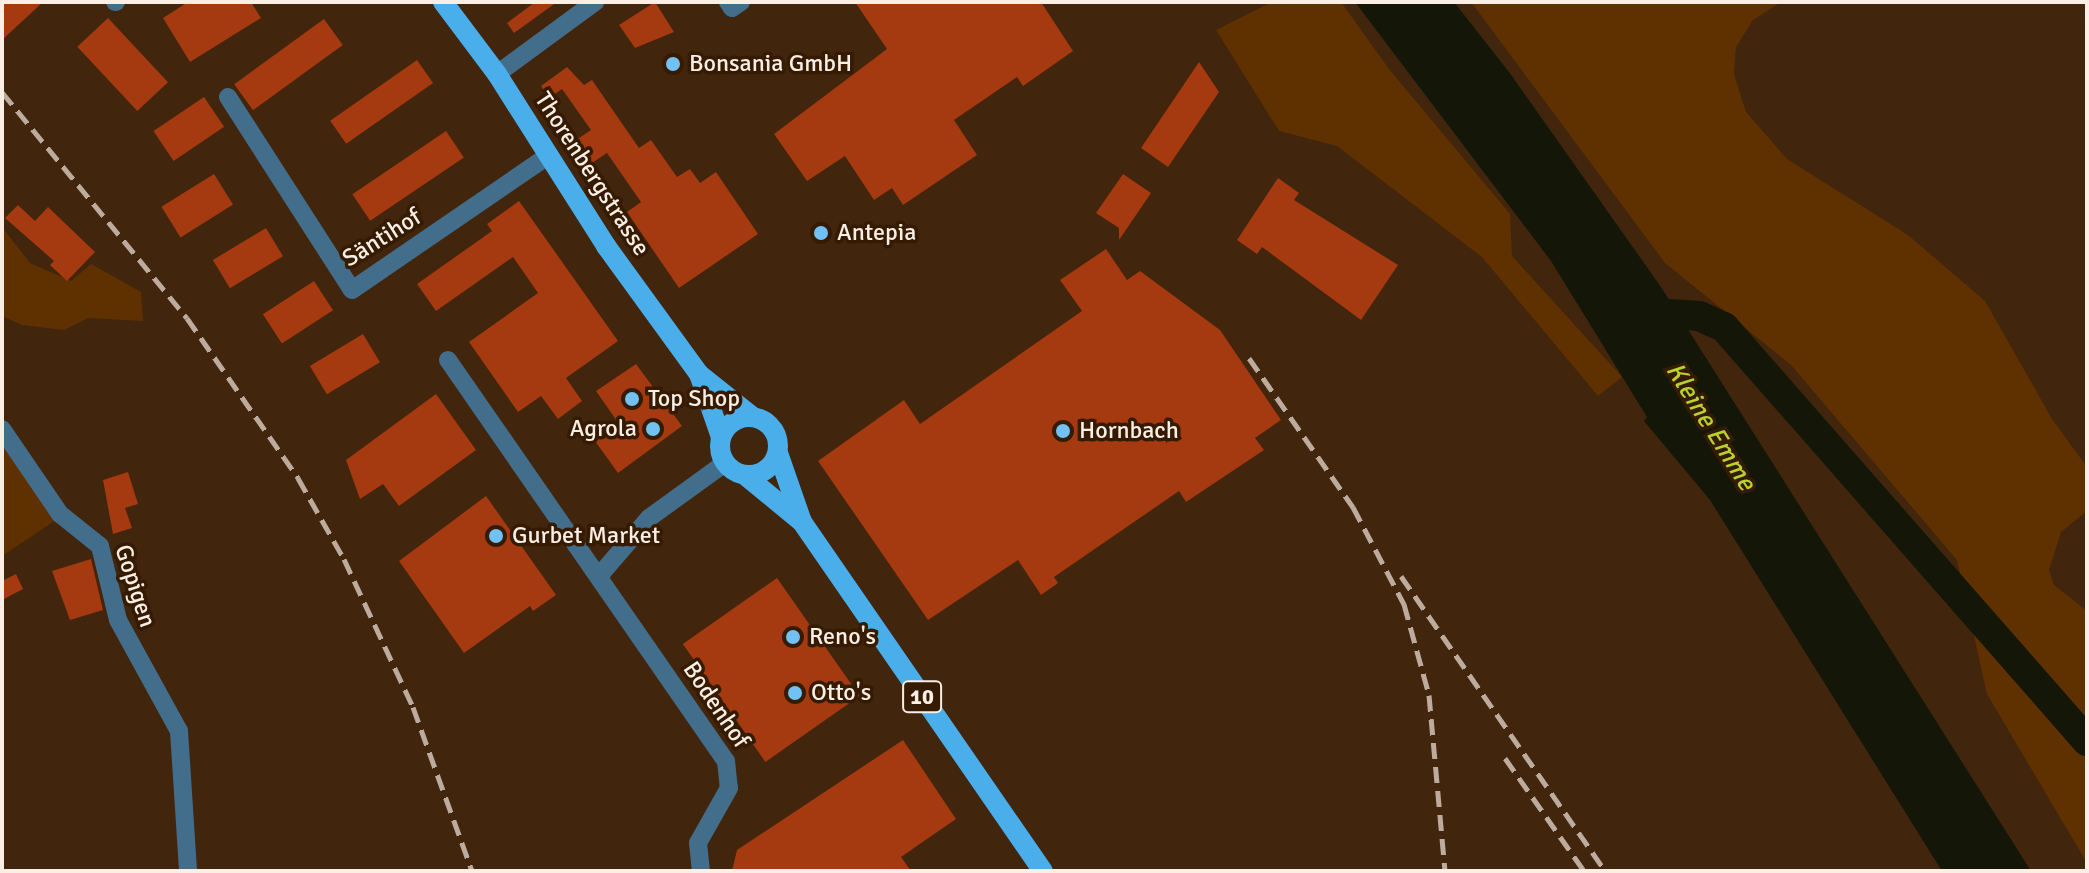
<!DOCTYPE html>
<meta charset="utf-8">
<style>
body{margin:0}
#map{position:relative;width:2089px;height:873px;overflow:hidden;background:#41250d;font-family:Signika,sans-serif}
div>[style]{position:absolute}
.green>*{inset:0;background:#5f3100}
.water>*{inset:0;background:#141707}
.river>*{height:30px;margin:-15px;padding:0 15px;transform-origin:15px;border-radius:15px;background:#141707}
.building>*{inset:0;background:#a5390f;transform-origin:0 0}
.street>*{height:18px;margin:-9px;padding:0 9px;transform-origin:9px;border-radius:9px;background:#426e8c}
.primary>*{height:20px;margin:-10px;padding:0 10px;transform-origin:10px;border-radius:10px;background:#4aaeeb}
.primary>.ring{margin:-10px;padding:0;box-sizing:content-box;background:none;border:20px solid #4aaeeb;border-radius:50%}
.rail>*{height:5px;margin-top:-2.5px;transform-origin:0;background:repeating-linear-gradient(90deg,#bdab9d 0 16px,transparent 0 24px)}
.dots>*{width:22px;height:22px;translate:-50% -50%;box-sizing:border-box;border:4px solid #361b03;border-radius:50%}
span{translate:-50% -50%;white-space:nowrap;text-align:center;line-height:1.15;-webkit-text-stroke:7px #361b03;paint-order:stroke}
.shield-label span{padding:2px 6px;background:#361b03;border:2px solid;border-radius:6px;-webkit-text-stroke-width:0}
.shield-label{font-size:22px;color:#fbeee5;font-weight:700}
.poi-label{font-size:24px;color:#fbeee5}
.left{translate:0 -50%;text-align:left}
.right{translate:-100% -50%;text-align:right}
.street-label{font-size:24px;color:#fbeee5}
.water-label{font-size:26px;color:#b8d32b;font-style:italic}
.frame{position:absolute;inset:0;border:4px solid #fbeee5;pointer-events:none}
</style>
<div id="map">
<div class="green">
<i style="clip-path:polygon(1272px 2px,1341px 2px,1389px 69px,1510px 214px,1512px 256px,1622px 377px,1598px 396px,1482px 257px,1337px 146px,1279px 131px,1216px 30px)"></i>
<i style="clip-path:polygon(1471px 2px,1781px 2px,1753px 20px,1736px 47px,1734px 74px,1746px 112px,1787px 159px,1908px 235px,1985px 301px,2052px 419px,2087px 467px,2087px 511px,2061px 532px,2049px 570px,2054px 585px,2087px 611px,2087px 863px,1987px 694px,1957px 560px,1791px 365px,1665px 263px)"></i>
<i style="clip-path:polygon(2px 227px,30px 263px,71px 281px,91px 264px,141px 292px,143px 321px,88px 318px,64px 330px,22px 325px,2px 316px)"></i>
<i style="clip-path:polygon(2px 436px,59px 518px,2px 556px)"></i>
</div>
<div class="water">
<i style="clip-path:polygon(1355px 2px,1454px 2px,1509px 72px,1661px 287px,2031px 871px,1942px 871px,1710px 500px,1644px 421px,1647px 417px,1551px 261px)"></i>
</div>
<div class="river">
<i style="left:1639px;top:312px;width:60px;rotate:3.8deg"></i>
<i style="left:1699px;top:316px;width:27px;rotate:24deg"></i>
<i style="left:1724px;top:327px;width:551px;rotate:48.76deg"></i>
</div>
<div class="building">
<i style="clip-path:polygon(2px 2px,43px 2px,2px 40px)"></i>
<i style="clip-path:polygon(188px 2px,251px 2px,261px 18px,190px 62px,163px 18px)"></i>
<i style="clip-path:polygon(535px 2px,557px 2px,514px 33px,507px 23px)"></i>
<i style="clip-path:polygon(655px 2px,674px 32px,635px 48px,619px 25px)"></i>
<i style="clip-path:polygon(855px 2px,1041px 2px,1073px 51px,1023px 86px,1017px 77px,954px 120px,977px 155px,903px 205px,892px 188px,874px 200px,845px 156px,807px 181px,774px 134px,887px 49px)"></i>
<i style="left:108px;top:18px;width:88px;height:42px;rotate:47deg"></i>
<i style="left:324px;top:19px;width:32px;height:111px;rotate:54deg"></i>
<i style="left:417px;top:60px;width:28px;height:106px;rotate:55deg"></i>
<i style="clip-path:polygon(1199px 62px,1219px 92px,1168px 167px,1141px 148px)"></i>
<i style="clip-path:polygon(567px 67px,584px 85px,592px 80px,639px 148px,651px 140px,677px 177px,690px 169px,700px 183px,716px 172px,758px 234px,679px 288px,627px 212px,641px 202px,607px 153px,586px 167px,570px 144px,591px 130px,562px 89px,549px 98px,541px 86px)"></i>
<i style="left:204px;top:97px;width:36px;height:61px;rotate:56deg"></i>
<i style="left:446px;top:131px;width:32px;height:113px;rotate:56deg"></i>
<i style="left:214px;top:174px;width:36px;height:62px;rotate:58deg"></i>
<i style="clip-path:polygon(1123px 174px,1151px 193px,1119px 240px,1119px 228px,1096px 213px)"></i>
<i style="clip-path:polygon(1278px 178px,1299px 193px,1294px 200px,1398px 265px,1361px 320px,1262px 247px,1257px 254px,1237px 240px)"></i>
<i style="clip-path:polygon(519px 201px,618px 341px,566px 378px,582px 401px,558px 419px,541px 396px,518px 412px,469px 342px,538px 293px,513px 257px,436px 311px,417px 284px,492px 231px,487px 224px)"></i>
<i style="clip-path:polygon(18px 205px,35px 221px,48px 207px,95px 252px,67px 281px,50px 265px,54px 261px,5px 218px)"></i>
<i style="left:266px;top:228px;width:33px;height:62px;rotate:59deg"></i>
<i style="clip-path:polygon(1106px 249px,1127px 280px,1140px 271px,1220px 330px,1281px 420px,1255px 438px,1264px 450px,1186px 502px,1179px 491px,1054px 577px,1058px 583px,1041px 595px,1018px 560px,928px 620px,818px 461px,904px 400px,920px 424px,1082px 311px,1060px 280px)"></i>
<i style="left:314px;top:281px;width:35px;height:61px;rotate:57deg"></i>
<i style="left:363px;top:334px;width:33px;height:62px;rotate:59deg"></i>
<i style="clip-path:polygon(636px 364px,682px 426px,618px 473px,595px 441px,619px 424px,596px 391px)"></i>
<i style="clip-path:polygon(436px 394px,476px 450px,399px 506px,383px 484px,360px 499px,346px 460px)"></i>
<i style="clip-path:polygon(128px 472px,138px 504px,125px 508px,132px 528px,113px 534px,103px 480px)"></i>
<i style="clip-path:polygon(486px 496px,556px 595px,533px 611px,530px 606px,464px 653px,399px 561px)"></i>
<i style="clip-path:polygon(91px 559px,103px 610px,70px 620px,52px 571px)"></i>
<i style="clip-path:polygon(16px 574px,23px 589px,2px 600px,2px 581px)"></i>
<i style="left:777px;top:578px;width:144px;height:115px;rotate:55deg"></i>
<i style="clip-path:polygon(903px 740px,956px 819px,901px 857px,911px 871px,732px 871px,737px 850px)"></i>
</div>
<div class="street">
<i style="left:115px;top:2px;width:1px"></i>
<i style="left:728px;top:2px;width:7px;rotate:56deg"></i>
<i style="left:732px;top:8px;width:11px;rotate:-34deg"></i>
<i style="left:497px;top:74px;width:122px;rotate:-36.3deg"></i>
<i style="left:228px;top:97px;width:229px;rotate:57.3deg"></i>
<i style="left:352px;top:290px;width:235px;rotate:-34.4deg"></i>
<i style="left:448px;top:360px;width:488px;rotate:55.3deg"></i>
<i style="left:726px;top:761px;width:27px;rotate:84deg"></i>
<i style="left:729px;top:788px;width:63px;rotate:119.4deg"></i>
<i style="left:698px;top:843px;width:28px;rotate:84deg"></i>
<i style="left:2px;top:429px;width:103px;rotate:55.7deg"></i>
<i style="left:60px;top:514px;width:51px;rotate:38.7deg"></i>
<i style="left:100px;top:546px;width:76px;rotate:76.3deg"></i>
<i style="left:118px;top:620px;width:127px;rotate:61.2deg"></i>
<i style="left:179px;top:731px;width:140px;rotate:86.3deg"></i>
<i style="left:599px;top:576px;width:77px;rotate:-49.2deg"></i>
<i style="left:649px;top:518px;width:94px;rotate:-35.9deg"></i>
</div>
<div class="primary">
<i style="left:443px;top:2px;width:90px;rotate:53.1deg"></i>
<i style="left:497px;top:74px;width:204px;rotate:57.6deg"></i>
<i style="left:606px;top:246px;width:158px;rotate:54deg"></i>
<i style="left:699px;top:374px;width:69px;rotate:38.5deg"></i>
<i style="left:699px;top:374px;width:67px;rotate:70.8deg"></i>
<i class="ring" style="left:720px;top:417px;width:38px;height:38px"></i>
<i style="left:778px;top:453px;width:73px;rotate:70.8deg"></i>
<i style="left:802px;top:522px;width:424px;rotate:55.4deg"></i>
<i style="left:746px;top:476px;width:72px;rotate:39.4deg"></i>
</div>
<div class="rail">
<i style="left:2px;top:92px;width:292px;rotate:50.7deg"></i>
<i style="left:187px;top:318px;width:195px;rotate:55.2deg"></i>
<i style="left:298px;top:478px;width:93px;rotate:60.4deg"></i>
<i style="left:344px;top:559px;width:163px;rotate:65deg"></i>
<i style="left:413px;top:707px;width:174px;rotate:70.2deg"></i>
<i style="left:1249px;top:358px;width:182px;rotate:55.1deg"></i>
<i style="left:1353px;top:507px;width:110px;rotate:62.3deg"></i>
<i style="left:1404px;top:604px;width:94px;rotate:74.6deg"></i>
<i style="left:1429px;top:695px;width:177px;rotate:84.8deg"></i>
<i style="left:1401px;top:576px;width:359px;rotate:55.3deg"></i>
<i style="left:1505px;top:758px;width:138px;rotate:55deg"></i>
</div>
<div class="dots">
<i style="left:673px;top:64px;background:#71c1f5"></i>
<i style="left:821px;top:233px;background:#71c1f5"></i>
<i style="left:632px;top:399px;background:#71c1f5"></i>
<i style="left:653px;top:429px;background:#71c1f5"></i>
<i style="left:1063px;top:431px;background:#71c1f5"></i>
<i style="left:496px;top:536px;background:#71c1f5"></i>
<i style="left:793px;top:637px;background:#71c1f5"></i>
<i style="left:795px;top:693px;background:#71c1f5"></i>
</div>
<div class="shield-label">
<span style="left:922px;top:697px">10</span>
</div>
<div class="poi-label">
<span class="left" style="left:689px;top:64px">Bonsania GmbH</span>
<span class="left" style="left:837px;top:233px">Antepia</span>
<span class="left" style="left:648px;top:399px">Top Shop</span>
<span class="right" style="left:637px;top:429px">Agrola</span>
<span class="left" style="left:1079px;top:431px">Hornbach</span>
<span class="left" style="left:512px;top:536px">Gurbet Market</span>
<span class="left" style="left:809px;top:637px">Reno's</span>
<span class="left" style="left:811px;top:693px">Otto's</span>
</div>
<div class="street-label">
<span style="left:592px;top:174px;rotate:57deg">Thorenbergstrasse</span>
<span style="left:382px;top:238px;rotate:-32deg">Säntihof</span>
<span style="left:135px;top:586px;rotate:72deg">Gopigen</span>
<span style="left:716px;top:705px;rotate:56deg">Bodenhof</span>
</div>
<div class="water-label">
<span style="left:1710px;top:427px;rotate:58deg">Kleine Emme</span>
</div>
<div class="frame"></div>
</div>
